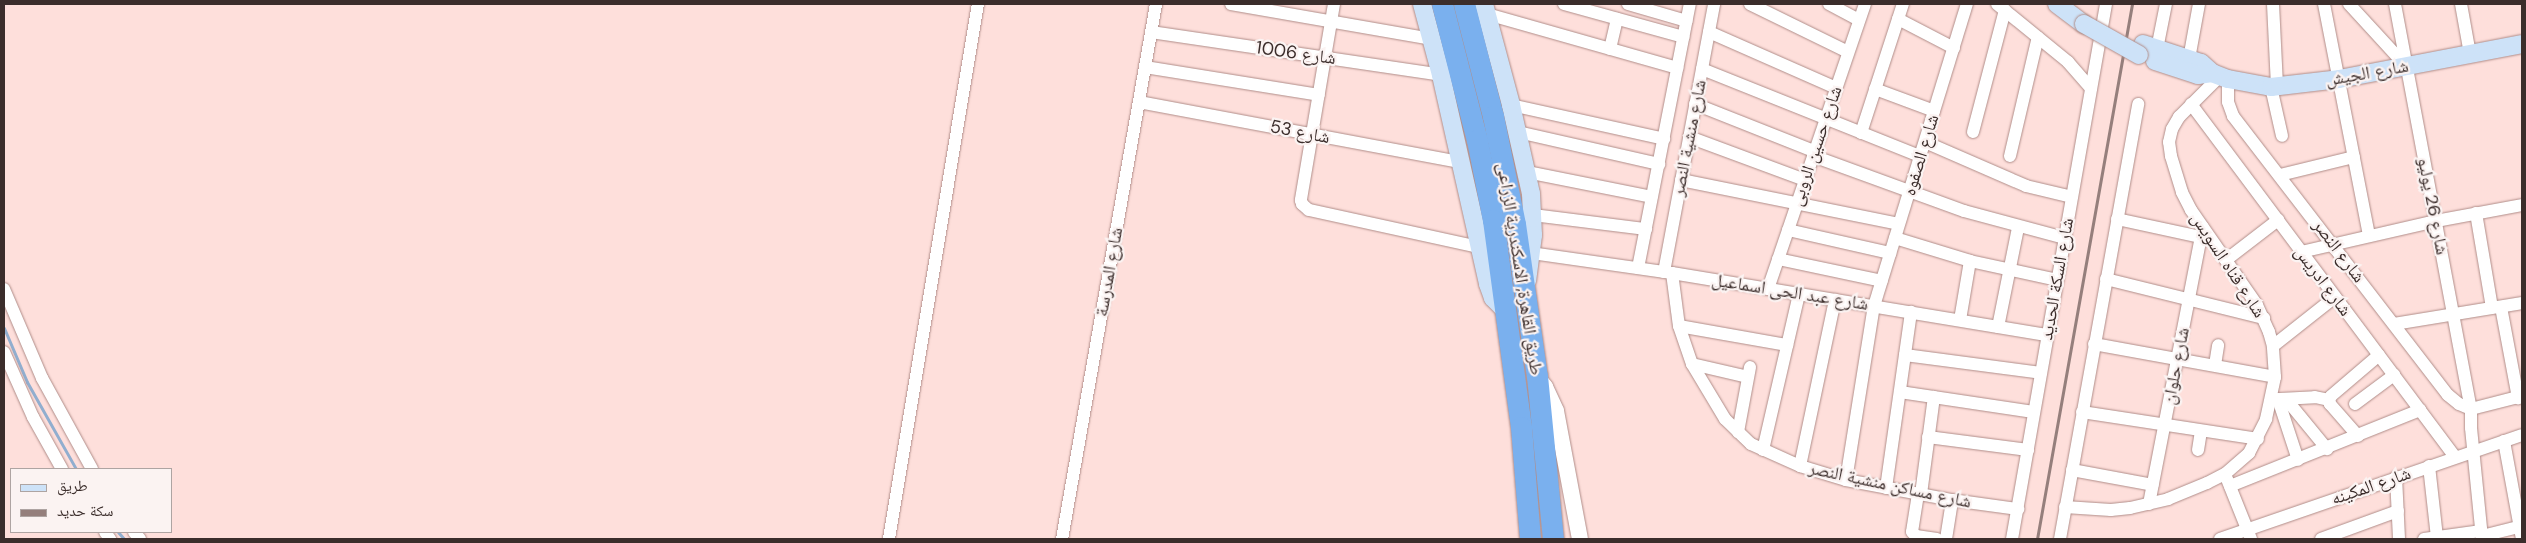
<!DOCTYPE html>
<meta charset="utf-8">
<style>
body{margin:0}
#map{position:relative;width:2526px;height:543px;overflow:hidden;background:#fedfdb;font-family:"DM Sans","Noto Naskh Arabic",sans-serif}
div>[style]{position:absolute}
.stream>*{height:3px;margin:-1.5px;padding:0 1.5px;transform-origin:1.5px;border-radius:1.5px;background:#91aecf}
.roads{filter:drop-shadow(0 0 1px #b08d89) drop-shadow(0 0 1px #b08d89)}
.minor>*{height:12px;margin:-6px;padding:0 6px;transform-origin:6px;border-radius:6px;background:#fff}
.tertiary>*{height:16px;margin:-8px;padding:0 8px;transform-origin:8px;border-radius:8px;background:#fff}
.secondary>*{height:18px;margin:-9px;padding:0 9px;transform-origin:9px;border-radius:9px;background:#cde2f8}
.trunk>*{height:21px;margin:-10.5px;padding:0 10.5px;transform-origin:10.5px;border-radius:10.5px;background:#7ab0ee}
.rail>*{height:3px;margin:-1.5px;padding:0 1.5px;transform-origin:1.5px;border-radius:1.5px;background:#957f7c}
.bridges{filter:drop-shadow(0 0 1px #b08d89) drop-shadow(0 0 1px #b08d89)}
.secondary-bridge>*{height:18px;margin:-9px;padding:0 9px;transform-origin:9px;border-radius:9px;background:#cde2f8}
span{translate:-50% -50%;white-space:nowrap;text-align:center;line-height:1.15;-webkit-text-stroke:4.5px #fbf3f2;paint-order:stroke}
.street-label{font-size:18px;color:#3b2d2b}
.frame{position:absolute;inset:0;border:5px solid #3b2d2b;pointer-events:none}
.legend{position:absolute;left:10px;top:468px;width:162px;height:65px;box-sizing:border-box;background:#fbf3f2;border:1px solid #aea4a2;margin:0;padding:6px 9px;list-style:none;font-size:15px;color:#3b2d2b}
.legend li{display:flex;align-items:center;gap:10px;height:25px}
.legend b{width:25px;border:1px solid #aea4a2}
</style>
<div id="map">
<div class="stream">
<i style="left:4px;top:328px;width:59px;rotate:66.9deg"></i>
<i style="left:27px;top:382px;width:100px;rotate:60.6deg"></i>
<i style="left:118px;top:532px;width:9px;rotate:49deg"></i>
</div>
<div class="roads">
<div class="minor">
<i style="left:1231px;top:4px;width:203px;rotate:9.9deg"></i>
<i style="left:1334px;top:4px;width:199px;rotate:99.6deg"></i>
<i style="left:1301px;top:200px;width:4px;rotate:76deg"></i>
<i style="left:1302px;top:204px;width:9px;rotate:41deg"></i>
<i style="left:1309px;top:210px;width:174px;rotate:12.3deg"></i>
<i style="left:1564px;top:4px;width:124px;rotate:15.4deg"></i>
<i style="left:1628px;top:4px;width:61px;rotate:16.1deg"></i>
<i style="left:1750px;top:4px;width:109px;rotate:26.1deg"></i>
<i style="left:1829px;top:4px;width:34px;rotate:28deg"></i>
<i style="left:1997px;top:4px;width:92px;rotate:39.2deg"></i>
<i style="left:2068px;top:62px;width:35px;rotate:49deg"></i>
<i style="left:2273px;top:4px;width:83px;rotate:87.2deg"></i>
<i style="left:2324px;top:4px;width:236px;rotate:79deg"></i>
<i style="left:2349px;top:4px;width:84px;rotate:47.4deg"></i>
<i style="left:2395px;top:4px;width:412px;rotate:79.4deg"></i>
<i style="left:2471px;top:409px;width:19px;rotate:90deg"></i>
<i style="left:2471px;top:428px;width:112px;rotate:84.3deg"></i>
<i style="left:2461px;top:4px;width:51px;rotate:79.8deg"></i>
<i style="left:1487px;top:14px;width:198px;rotate:15.8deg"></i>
<i style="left:1898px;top:19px;width:63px;rotate:27.4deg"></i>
<i style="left:1151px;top:32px;width:293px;rotate:8.4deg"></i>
<i style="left:1709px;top:32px;width:139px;rotate:23.8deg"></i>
<i style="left:1610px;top:49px;width:31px;rotate:-77deg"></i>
<i style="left:2157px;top:49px;width:46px;rotate:-78.7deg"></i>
<i style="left:2189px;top:59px;width:56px;rotate:-79.7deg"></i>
<i style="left:1145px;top:67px;width:176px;rotate:9.1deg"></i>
<i style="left:1702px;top:69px;width:235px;rotate:21.8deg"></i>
<i style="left:2228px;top:79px;width:23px;rotate:90deg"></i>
<i style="left:2228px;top:102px;width:15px;rotate:70deg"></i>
<i style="left:2233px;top:116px;width:352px;rotate:52.4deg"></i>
<i style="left:2448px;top:395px;width:14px;rotate:39deg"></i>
<i style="left:2459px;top:404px;width:13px;rotate:23deg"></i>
<i style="left:2471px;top:409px;width:53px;rotate:-14.3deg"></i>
<i style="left:2271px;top:87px;width:50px;rotate:77.3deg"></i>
<i style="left:1875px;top:89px;width:63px;rotate:20.4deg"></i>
<i style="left:1139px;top:102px;width:328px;rotate:10.6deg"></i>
<i style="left:1695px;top:104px;width:128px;rotate:21.6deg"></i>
<i style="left:2191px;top:104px;width:441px;rotate:53.2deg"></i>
<i style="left:1511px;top:105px;width:157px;rotate:12.5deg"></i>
<i style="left:1518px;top:132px;width:145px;rotate:12.8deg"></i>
<i style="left:1973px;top:132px;width:126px;rotate:-75.3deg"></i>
<i style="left:1861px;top:133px;width:136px;rotate:-72deg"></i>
<i style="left:1689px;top:137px;width:124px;rotate:20.3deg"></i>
<i style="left:1925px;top:142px;width:110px;rotate:23.5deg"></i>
<i style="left:2026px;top:186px;width:47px;rotate:13.4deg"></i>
<i style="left:1813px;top:156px;width:161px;rotate:20deg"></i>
<i style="left:1964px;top:211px;width:105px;rotate:15deg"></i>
<i style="left:2010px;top:156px;width:122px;rotate:-76.8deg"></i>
<i style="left:1527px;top:172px;width:127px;rotate:11.3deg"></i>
<i style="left:2280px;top:175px;width:76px;rotate:-13.7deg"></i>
<i style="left:1681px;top:180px;width:222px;rotate:11.4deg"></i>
<i style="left:2476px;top:213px;width:96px;rotate:80.4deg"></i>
<i style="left:1533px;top:215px;width:114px;rotate:7.1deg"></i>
<i style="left:2117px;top:219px;width:86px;rotate:12.1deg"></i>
<i style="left:1788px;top:230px;width:105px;rotate:12.7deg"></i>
<i style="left:1895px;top:238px;width:78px;rotate:17deg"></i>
<i style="left:1970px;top:261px;width:89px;rotate:12.3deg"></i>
<i style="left:2301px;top:252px;width:139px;rotate:-12.9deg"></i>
<i style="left:2436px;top:221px;width:87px;rotate:-10.5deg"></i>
<i style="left:1531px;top:253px;width:142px;rotate:8.1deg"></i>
<i style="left:1672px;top:273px;width:381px;rotate:9.4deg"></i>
<i style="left:1778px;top:259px;width:106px;rotate:11.9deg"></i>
<i style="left:2226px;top:260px;width:66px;rotate:-37.6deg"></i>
<i style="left:1638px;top:268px;width:269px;rotate:-78.9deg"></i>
<i style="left:1664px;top:272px;width:273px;rotate:-79.4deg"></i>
<i style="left:1672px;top:273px;width:53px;rotate:82.5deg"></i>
<i style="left:1679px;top:326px;width:40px;rotate:71.1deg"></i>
<i style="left:1692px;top:364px;width:64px;rotate:59deg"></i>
<i style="left:1725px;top:419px;width:36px;rotate:44deg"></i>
<i style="left:1751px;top:444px;width:54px;rotate:24.2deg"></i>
<i style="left:1800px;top:466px;width:48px;rotate:16.9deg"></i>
<i style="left:1846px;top:480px;width:108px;rotate:10.7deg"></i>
<i style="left:1952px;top:500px;width:67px;rotate:7.8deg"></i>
<i style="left:2106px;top:279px;width:163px;rotate:13.9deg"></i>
<i style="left:4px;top:289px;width:97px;rotate:66.9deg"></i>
<i style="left:42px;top:378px;width:104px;rotate:61.2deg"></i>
<i style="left:1768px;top:289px;width:301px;rotate:-71.2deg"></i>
<i style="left:2501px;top:307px;width:93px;rotate:79.4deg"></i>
<i style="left:1960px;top:320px;width:60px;rotate:-80.4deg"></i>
<i style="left:2394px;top:324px;width:130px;rotate:-9.3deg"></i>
<i style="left:1679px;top:326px;width:110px;rotate:10deg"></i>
<i style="left:1998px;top:327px;width:101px;rotate:-78.6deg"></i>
<i style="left:2094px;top:344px;width:184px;rotate:10.3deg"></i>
<i style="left:2273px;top:346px;width:79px;rotate:-38.3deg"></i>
<i style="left:4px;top:352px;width:71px;rotate:66deg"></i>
<i style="left:33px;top:417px;width:60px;rotate:60.9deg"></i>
<i style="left:1905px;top:355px;width:137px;rotate:7.5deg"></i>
<i style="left:1692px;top:364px;width:57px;rotate:13.1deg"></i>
<i style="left:2215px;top:365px;width:20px;rotate:-81deg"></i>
<i style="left:1900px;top:392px;width:135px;rotate:8.5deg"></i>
<i style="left:2278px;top:399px;width:64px;rotate:71.8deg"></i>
<i style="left:2280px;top:399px;width:35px;rotate:-3deg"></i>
<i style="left:2315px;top:397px;width:14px;rotate:12deg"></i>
<i style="left:2286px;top:399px;width:65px;rotate:50.6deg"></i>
<i style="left:2355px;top:404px;width:49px;rotate:-36.6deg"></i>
<i style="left:2082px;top:412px;width:178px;rotate:8.7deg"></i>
<i style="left:1738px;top:432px;width:66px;rotate:-79.5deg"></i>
<i style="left:2358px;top:436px;width:43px;rotate:-131.2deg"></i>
<i style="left:2330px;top:404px;width:4px;rotate:-104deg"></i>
<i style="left:2329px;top:400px;width:4px;rotate:-63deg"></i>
<i style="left:2331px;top:396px;width:63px;rotate:-40.5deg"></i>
<i style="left:1928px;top:437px;width:101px;rotate:7.4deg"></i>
<i style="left:2504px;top:441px;width:100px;rotate:79.6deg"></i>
<i style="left:1763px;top:450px;width:160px;rotate:-77deg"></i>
<i style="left:2198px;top:450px;width:19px;rotate:-81deg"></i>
<i style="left:1800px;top:466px;width:170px;rotate:-78.1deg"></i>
<i style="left:2429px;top:466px;width:71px;rotate:83.6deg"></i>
<i style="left:2072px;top:470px;width:82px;rotate:10.5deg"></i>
<i style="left:2396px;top:477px;width:62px;rotate:87.2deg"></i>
<i style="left:2227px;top:479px;width:65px;rotate:68.2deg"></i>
<i style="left:1846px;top:480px;width:176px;rotate:-80.9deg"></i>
<i style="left:1874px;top:306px;width:316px;rotate:-72.9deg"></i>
<i style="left:2230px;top:486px;width:205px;rotate:-21.8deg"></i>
<i style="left:1886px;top:488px;width:178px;rotate:-81.9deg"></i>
<i style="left:1918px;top:494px;width:38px;rotate:99deg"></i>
<i style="left:1912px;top:532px;width:6px;rotate:45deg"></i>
<i style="left:1916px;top:536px;width:21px;rotate:8deg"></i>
<i style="left:1921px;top:494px;width:98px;rotate:-82.4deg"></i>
<i style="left:2149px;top:504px;width:282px;rotate:-79deg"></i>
<i style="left:2065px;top:507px;width:46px;rotate:3.7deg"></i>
<i style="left:2111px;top:510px;width:19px;rotate:-6deg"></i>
<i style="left:2130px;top:508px;width:39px;rotate:-13deg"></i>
<i style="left:2168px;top:499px;width:42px;rotate:-22.3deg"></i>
<i style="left:2207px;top:483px;width:20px;rotate:-27deg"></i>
<i style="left:2225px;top:474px;width:32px;rotate:-41deg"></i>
<i style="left:2249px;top:453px;width:38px;rotate:-63deg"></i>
<i style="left:2266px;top:419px;width:43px;rotate:-77.9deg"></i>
<i style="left:2275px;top:377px;width:31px;rotate:-94deg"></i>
<i style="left:2273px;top:346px;width:15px;rotate:-106deg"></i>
<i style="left:2269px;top:332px;width:30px;rotate:-114deg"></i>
<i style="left:2257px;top:305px;width:116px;rotate:-124.8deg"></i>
<i style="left:2191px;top:210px;width:20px;rotate:-117deg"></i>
<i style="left:2182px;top:192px;width:38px;rotate:-107deg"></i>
<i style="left:2171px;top:156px;width:14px;rotate:-98deg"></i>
<i style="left:2169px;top:142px;width:13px;rotate:-77deg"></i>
<i style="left:2172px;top:129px;width:14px;rotate:-60deg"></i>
<i style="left:2179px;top:117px;width:58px;rotate:-45deg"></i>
<i style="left:105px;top:532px;width:9px;rotate:54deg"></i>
<i style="left:134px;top:532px;width:9px;rotate:49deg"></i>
<i style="left:2482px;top:536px;width:38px;rotate:-14deg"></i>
<i style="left:889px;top:539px;width:542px;rotate:-80.56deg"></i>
<i style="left:1062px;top:539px;width:543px;rotate:-80.03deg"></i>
<i style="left:1946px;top:539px;width:39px;rotate:-81deg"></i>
<i style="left:2012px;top:539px;width:543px;rotate:-80.03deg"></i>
<i style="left:2060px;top:539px;width:442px;rotate:-79.8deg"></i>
<i style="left:2220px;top:539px;width:319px;rotate:-19deg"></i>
<i style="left:2321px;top:539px;width:82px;rotate:-20deg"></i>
<i style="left:2424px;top:539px;width:58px;rotate:-8deg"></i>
</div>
<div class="tertiary">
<i style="left:1537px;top:377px;width:13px;rotate:51deg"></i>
<i style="left:1545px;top:387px;width:26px;rotate:65deg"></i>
<i style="left:1556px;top:411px;width:130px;rotate:79.4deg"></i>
</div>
<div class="secondary">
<i style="left:1422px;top:4px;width:73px;rotate:75deg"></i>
<i style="left:1441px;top:75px;width:214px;rotate:77.3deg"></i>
<i style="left:1488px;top:284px;width:15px;rotate:70deg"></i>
<i style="left:1493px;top:298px;width:18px;rotate:45deg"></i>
<i style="left:1484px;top:4px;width:105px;rotate:75deg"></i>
<i style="left:1511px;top:105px;width:91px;rotate:77.3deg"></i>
<i style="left:1531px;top:194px;width:41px;rotate:87.2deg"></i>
<i style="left:1533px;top:235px;width:46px;rotate:97.4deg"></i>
<i style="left:2057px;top:4px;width:34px;rotate:37deg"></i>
<i style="left:2143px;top:44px;width:61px;rotate:18.1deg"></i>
<i style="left:2201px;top:63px;width:15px;rotate:42deg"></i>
<i style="left:2212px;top:73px;width:17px;rotate:21deg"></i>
<i style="left:2228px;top:79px;width:44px;rotate:10.5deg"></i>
<i style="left:2271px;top:87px;width:68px;rotate:-6.7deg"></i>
<i style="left:2339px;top:79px;width:186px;rotate:-10.8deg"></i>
<i style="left:2155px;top:61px;width:45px;rotate:18deg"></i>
<i style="left:2198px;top:75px;width:14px;rotate:-8deg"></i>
</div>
<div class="trunk">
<i style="left:1442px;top:4px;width:140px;rotate:75.6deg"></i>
<i style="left:1477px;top:140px;width:82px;rotate:78.7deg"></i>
<i style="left:1493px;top:220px;width:209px;rotate:82.3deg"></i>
<i style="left:1521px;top:427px;width:112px;rotate:85.4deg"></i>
<i style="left:1464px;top:4px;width:116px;rotate:75.5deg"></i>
<i style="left:1493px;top:116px;width:110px;rotate:78.5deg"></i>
<i style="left:1515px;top:224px;width:154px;rotate:81.8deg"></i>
<i style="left:1537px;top:376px;width:164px;rotate:84.4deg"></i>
</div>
</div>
<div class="rail">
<i style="left:2037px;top:539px;width:543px;rotate:-79.93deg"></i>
</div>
<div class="bridges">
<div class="secondary-bridge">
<i style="left:2084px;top:24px;width:63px;rotate:29.4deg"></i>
</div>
</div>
<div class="street-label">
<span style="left:1296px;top:53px;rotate:8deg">شارع 1006</span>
<span style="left:2367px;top:73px;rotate:-10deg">شارع الجيش</span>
<span style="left:1300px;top:132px;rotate:11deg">شارع 53</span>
<span style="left:1689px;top:138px;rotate:-79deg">شارع منشية النصر</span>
<span style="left:1816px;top:146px;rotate:-71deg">شارع حسين الروبى</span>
<span style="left:1921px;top:155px;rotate:-73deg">شارع الصفوه</span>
<span style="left:2433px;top:206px;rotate:79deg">شارع 26 يوليو</span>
<span style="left:2339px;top:251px;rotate:53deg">شارع النصر</span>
<span style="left:2228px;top:265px;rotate:57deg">شارع قناه السويس</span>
<span style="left:1520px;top:269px;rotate:81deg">طريق القاهرة, الاسكندرية الزراعى</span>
<span style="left:1109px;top:272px;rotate:-80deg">شارع المدرسة</span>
<span style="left:2057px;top:279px;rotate:-80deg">شارع السكة الحديد</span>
<span style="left:2323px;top:281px;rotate:53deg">شارع ادريس</span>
<span style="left:1790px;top:292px;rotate:9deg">شارع عبد الحى اسماعيل</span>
<span style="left:2176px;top:366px;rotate:-79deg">شارع حلوان</span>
<span style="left:1890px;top:485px;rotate:12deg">شارع مساكن منشية النصر</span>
<span style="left:2371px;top:486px;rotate:-19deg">شارع المكينه</span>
</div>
<div class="frame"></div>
<ul class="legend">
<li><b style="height:6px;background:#cde2f8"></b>طريق</li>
<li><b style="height:6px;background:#957f7c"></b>سكة حديد</li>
</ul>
</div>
